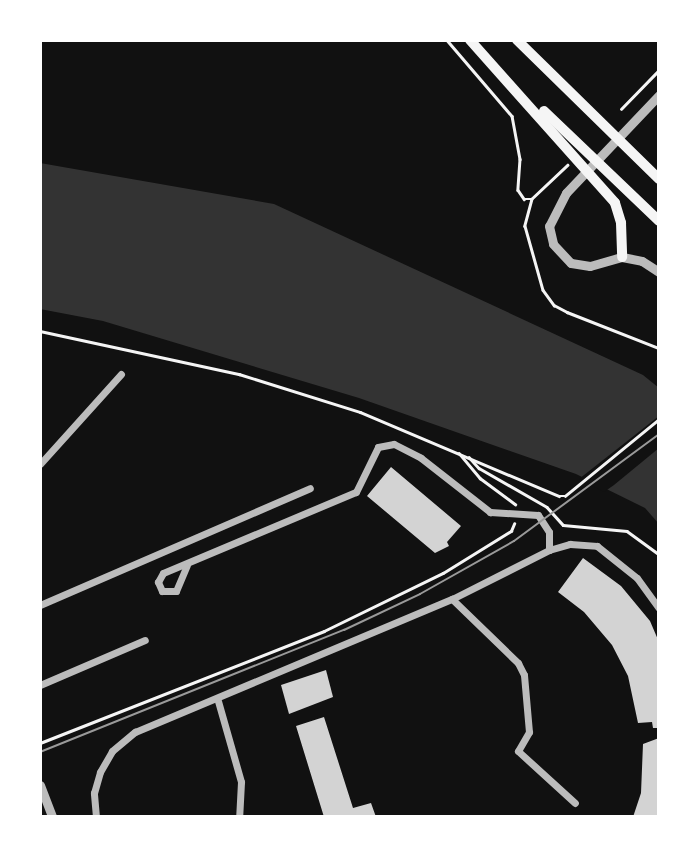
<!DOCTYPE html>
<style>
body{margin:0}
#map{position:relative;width:699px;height:857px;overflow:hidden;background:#111;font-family:Lato,sans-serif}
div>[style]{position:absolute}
.water>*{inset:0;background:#333}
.pier>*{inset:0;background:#111}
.building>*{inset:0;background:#d3d3d3}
.path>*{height:2.5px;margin:-1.25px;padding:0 1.25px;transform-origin:1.25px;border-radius:1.25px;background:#f5f5f5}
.minor>*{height:7px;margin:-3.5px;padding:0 3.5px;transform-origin:3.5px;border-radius:3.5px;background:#bcbcbc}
.tertiary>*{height:9px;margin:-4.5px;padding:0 4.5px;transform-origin:4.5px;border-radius:4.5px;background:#bcbcbc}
.primary>*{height:10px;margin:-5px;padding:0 5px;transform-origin:5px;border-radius:5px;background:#f5f5f5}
.tram>*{height:2px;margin:-1px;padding:0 1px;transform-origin:1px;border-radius:1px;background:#9a9a9a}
span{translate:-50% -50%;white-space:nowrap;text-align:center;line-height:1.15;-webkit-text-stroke:5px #fff;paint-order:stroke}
.frame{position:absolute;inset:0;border:42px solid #fff;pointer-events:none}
</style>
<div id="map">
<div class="water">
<i style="clip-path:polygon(40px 163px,274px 204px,643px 375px,659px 388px,659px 524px,645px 508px,576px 474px,359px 398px,103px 321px,40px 309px)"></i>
</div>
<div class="pier">
<i style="clip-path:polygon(659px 416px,659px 448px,614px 485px,604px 492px,579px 479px)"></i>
</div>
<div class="building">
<i style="clip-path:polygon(391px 467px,461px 526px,447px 542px,449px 546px,435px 553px,367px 496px)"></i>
<i style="clip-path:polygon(583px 558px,621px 586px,650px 621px,659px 642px,659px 728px,653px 728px,652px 722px,638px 723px,628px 676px,612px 645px,584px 612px,558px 592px)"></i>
<i style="clip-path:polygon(326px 670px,333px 697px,289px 714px,281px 685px)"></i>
<i style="clip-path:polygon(324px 717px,353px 808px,371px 803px,376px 817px,324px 817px,296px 726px)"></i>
<i style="clip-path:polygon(659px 738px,659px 817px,633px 817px,641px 793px,643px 744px)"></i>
</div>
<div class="path">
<i style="left:447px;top:40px;width:100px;rotate:49.5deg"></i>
<i style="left:512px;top:116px;width:44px;rotate:79.5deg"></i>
<i style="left:520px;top:159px;width:31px;rotate:94deg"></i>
<i style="left:518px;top:190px;width:11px;rotate:56deg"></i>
<i style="left:524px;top:199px;width:8px"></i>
<i style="left:621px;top:109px;width:54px;rotate:-45.7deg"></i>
<i style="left:568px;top:165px;width:50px;rotate:136.6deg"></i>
<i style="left:532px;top:199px;width:28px;rotate:105deg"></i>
<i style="left:525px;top:226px;width:66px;rotate:74.3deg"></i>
<i style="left:543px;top:290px;width:19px;rotate:54deg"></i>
<i style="left:554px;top:305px;width:15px;rotate:28deg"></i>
<i style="left:567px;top:312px;width:99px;rotate:21.4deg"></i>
<i style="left:40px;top:331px;width:204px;rotate:12.2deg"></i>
<i style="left:239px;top:374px;width:127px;rotate:17.4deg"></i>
<i style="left:360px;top:412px;width:216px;rotate:22.9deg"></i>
<i style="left:559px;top:496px;width:6px"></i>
<i style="left:565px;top:496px;width:122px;rotate:-39.3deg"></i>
<i style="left:459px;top:453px;width:33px;rotate:50deg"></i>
<i style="left:480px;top:478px;width:44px;rotate:36.6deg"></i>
<i style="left:469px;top:457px;width:15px;rotate:48deg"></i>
<i style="left:479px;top:468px;width:78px;rotate:29.8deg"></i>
<i style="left:547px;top:507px;width:24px;rotate:48deg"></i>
<i style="left:563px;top:525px;width:64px;rotate:5.4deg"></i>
<i style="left:627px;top:531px;width:39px;rotate:36deg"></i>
<i style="left:40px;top:743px;width:305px;rotate:-21.5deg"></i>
<i style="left:324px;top:631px;width:132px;rotate:-26deg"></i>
<i style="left:443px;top:573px;width:80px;rotate:-31.7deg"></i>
<i style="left:511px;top:531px;width:8px;rotate:-67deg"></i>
</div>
<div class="minor">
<i style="left:40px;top:464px;width:121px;rotate:-48deg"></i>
<i style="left:187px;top:565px;width:28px;rotate:113deg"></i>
<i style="left:176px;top:591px;width:14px;rotate:180deg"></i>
<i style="left:162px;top:591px;width:10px;rotate:-114deg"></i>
<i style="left:158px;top:582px;width:10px;rotate:-61deg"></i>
<i style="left:163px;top:573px;width:209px;rotate:-22.8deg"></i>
<i style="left:356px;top:492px;width:50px;rotate:-63.9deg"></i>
<i style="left:378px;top:447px;width:16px;rotate:-11deg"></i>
<i style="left:394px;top:444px;width:30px;rotate:27deg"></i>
<i style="left:421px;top:458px;width:88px;rotate:38deg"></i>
<i style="left:490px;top:512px;width:48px;rotate:3.6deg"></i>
<i style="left:538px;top:515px;width:20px;rotate:57deg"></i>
<i style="left:549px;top:532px;width:18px;rotate:90deg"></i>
<i style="left:452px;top:599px;width:92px;rotate:44.1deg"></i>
<i style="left:518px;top:663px;width:13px;rotate:63deg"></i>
<i style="left:524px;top:675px;width:57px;rotate:85deg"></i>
<i style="left:529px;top:732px;width:22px;rotate:120deg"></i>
<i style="left:518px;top:751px;width:77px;rotate:42.4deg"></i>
<i style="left:40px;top:605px;width:294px;rotate:-23.4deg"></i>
<i style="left:40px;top:685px;width:114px;rotate:-23.2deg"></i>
<i style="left:218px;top:701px;width:84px;rotate:74.1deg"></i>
<i style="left:241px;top:782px;width:35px;rotate:93deg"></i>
<i style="left:96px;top:817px;width:24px;rotate:-95deg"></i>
<i style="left:94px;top:793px;width:22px;rotate:-74deg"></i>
<i style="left:100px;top:772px;width:24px;rotate:-60deg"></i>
<i style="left:112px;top:751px;width:30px;rotate:-40deg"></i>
<i style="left:135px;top:732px;width:344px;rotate:-22.8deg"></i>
<i style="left:452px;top:599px;width:109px;rotate:-26.8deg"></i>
<i style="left:549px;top:550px;width:22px;rotate:-16deg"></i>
<i style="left:570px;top:544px;width:27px;rotate:4deg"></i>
<i style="left:597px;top:546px;width:51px;rotate:38.7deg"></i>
<i style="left:637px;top:578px;width:37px;rotate:54deg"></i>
</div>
<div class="tertiary">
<i style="left:659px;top:95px;width:135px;rotate:133.5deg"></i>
<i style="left:566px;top:193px;width:37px;rotate:117deg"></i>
<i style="left:549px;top:226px;width:18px;rotate:77deg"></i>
<i style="left:553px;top:244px;width:26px;rotate:47deg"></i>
<i style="left:571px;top:263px;width:19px;rotate:9deg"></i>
<i style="left:590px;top:266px;width:33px;rotate:-16deg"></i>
<i style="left:622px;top:257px;width:20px;rotate:11deg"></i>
<i style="left:642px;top:261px;width:20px;rotate:33deg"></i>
<i style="left:40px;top:785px;width:34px;rotate:69deg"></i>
</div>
<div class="primary">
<i style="left:470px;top:40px;width:218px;rotate:48.3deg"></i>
<i style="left:615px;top:203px;width:21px;rotate:73deg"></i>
<i style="left:621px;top:223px;width:34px;rotate:88deg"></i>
<i style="left:517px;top:40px;width:199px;rotate:44.4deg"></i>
<i style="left:544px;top:111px;width:159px;rotate:43.7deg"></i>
</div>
<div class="tram">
<i style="left:40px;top:752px;width:328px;rotate:-21.9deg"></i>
<i style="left:344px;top:630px;width:84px;rotate:-25.3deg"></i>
<i style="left:420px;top:594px;width:108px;rotate:-29.4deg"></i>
<i style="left:514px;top:541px;width:180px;rotate:-36.4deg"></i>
</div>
<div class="frame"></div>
</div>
